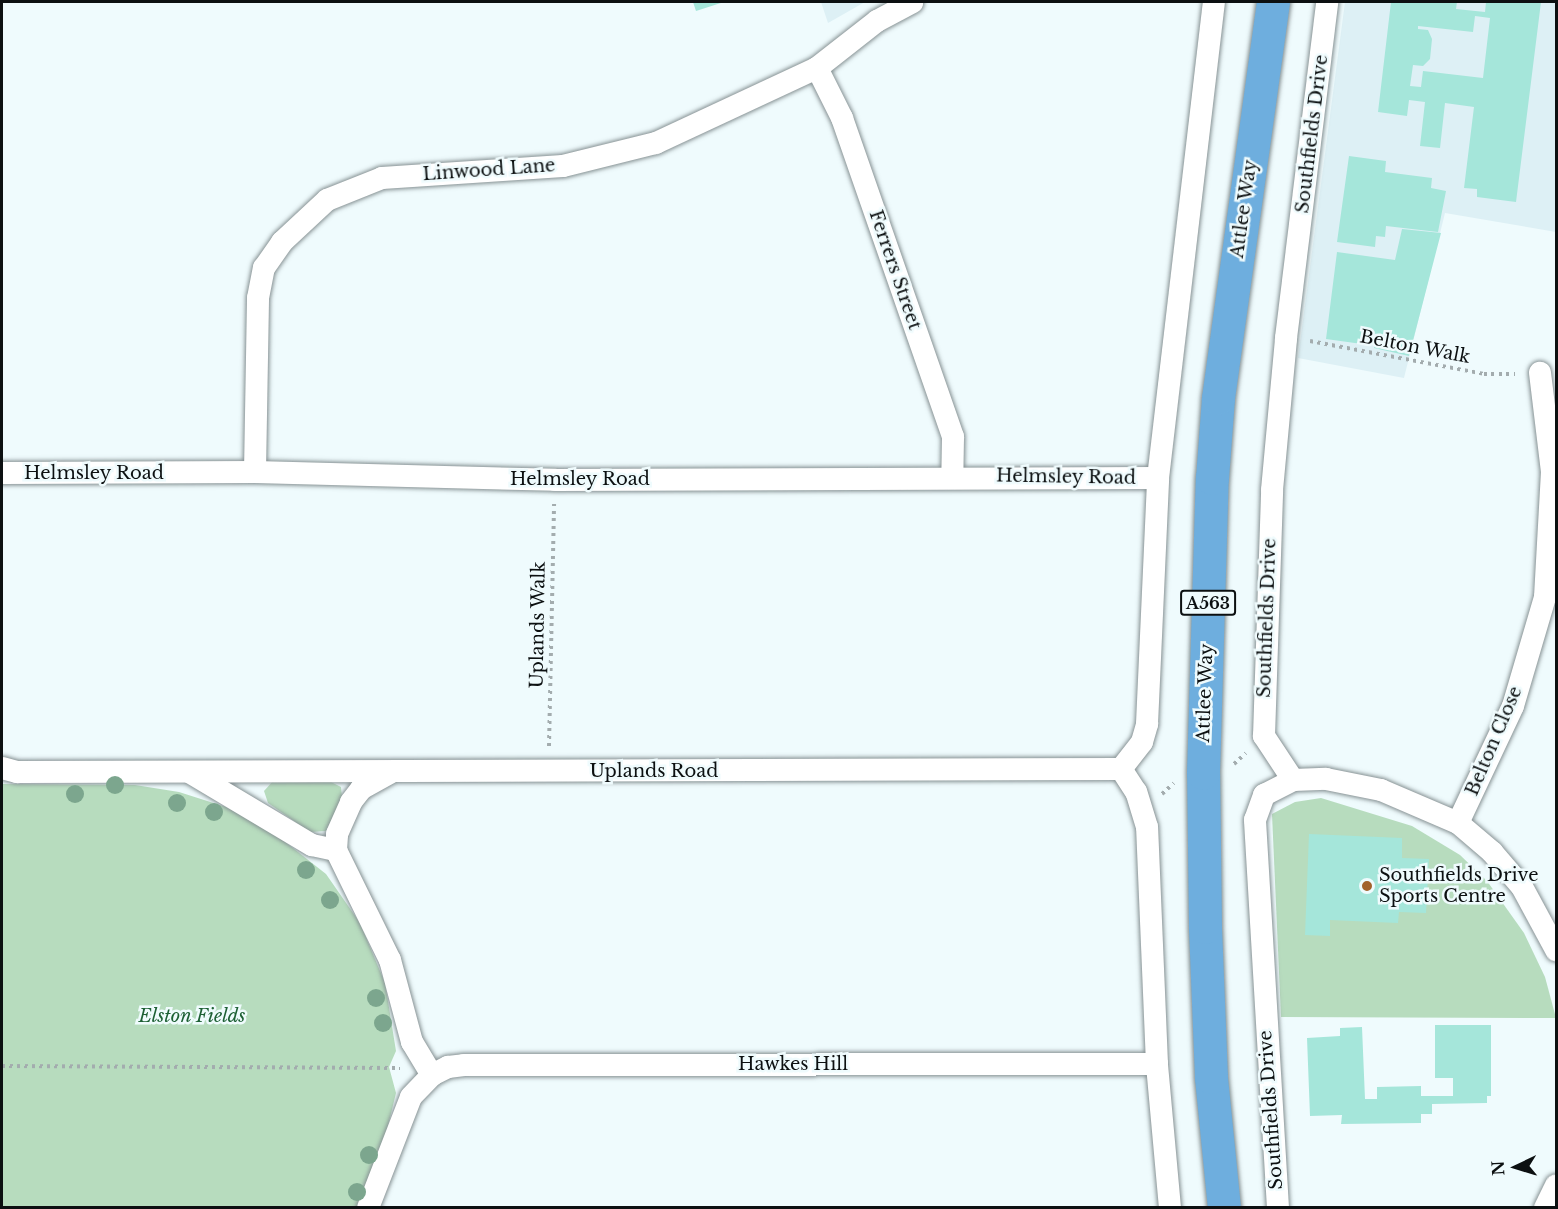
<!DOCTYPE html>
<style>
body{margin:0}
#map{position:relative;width:1558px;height:1209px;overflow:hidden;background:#effbfd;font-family:"Libre Baskerville",serif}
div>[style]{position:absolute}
.built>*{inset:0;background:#ddf0f5}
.green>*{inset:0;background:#b7dcbe}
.building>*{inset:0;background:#a5e6da}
.path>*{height:4px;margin-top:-2px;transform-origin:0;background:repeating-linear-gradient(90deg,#a3acae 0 3px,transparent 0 7.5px)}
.roads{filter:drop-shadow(0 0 2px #879294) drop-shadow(0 0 2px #879294)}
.minor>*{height:22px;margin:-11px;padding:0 11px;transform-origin:11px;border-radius:11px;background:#fff}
.trunk>*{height:33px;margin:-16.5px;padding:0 16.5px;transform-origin:16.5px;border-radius:16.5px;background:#6eaede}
.trees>*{width:18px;height:18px;margin:-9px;border-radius:50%;background:#7ca68e}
.dots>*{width:16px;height:16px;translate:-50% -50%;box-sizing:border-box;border:3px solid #effbfd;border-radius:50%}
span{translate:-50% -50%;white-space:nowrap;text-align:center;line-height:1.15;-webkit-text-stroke:5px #effbfd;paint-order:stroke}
.shield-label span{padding:2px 4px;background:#effbfd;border:2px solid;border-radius:4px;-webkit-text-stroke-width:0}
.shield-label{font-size:16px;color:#0c1011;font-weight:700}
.street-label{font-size:18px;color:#0c1011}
.poi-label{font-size:18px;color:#0c1011}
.left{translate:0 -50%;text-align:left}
.park-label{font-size:18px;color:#1d6034;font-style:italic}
.frame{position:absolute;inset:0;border:3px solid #0c1011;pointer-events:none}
.north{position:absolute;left:1486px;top:1137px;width:60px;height:60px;-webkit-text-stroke:4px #effbfd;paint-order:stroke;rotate:266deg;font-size:16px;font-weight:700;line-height:24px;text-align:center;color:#0c1011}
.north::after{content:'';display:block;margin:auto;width:21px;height:27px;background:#0c1011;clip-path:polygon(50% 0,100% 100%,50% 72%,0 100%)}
</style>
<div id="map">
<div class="built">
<i style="clip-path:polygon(821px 2px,865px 2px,828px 23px)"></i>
<i style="clip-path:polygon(1345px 2px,1556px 2px,1556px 232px,1445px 213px,1404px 378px,1298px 358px)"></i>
</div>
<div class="green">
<i style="clip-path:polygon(273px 781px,331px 782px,341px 787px,342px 798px,326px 831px,310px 832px,268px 803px,264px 791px)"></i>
<i style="clip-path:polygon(2px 784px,135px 785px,179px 792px,226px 807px,270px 830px,326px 874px,360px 923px,385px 983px,396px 1051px,389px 1067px,396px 1093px,375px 1179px,360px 1207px,2px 1208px)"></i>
<i style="clip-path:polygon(1321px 798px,1412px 826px,1460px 855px,1487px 881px,1524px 933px,1545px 977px,1556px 1018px,1281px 1017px,1272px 814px,1295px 802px)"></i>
</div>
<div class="building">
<i style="clip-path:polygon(693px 2px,724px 2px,696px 11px)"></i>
<i style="clip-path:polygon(evenodd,1391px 2px,1457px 2px,1456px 9px,1485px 12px,1486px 2px,1541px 2px,1516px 202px,1477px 197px,1477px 189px,1464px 188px,1474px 107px,1445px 103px,1440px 148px,1420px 146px,1425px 102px,1409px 100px,1407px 116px,1378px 112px,1391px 2px,1475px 16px,1490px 18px,1483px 78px,1423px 71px,1421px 87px,1410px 86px,1413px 65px,1423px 66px,1430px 59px,1432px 39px,1428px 30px,1418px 29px,1418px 26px,1473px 32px,1475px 16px)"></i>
<i style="clip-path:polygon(1349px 156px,1386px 161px,1385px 172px,1432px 178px,1431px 188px,1446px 191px,1438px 232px,1386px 226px,1385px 237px,1376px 236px,1375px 247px,1337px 242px)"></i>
<i style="clip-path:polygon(1402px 229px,1441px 233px,1409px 356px,1374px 348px,1377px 334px,1364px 332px,1362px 344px,1326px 339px,1337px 252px,1395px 260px)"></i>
<i style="clip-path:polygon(1309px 834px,1402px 838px,1402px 858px,1429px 859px,1426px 913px,1399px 912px,1398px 923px,1330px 920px,1330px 936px,1305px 935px)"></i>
<i style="clip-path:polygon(1435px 1025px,1491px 1025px,1491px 1096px,1487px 1096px,1487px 1103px,1432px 1104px,1432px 1114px,1421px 1114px,1421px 1123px,1341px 1124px,1342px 1115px,1310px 1116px,1307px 1038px,1340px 1036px,1340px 1028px,1362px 1027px,1365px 1099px,1377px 1099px,1377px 1087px,1421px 1086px,1421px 1096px,1453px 1096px,1453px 1078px,1435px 1078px)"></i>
</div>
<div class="path">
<i style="left:1310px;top:341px;width:177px;rotate:10.7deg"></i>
<i style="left:1484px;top:374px;width:31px"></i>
<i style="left:549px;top:746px;width:242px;rotate:-88.8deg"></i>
<i style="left:1234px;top:764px;width:16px;rotate:-43deg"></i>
<i style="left:1162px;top:794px;width:16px;rotate:-43deg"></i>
<i style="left:2px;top:1066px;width:398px;rotate:0.3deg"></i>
</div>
<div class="roads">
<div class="minor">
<i style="left:817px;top:68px;width:56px;rotate:63.4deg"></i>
<i style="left:842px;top:118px;width:338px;rotate:70.8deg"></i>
<i style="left:953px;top:437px;width:39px;rotate:91deg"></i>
<i style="left:255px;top:472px;width:174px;rotate:-89deg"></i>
<i style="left:258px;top:298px;width:31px;rotate:-79deg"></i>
<i style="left:264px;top:268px;width:32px;rotate:-55deg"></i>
<i style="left:282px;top:242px;width:62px;rotate:-43deg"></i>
<i style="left:327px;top:200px;width:59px;rotate:-21.8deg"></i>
<i style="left:382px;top:178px;width:181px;rotate:-3.8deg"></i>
<i style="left:563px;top:166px;width:96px;rotate:-13.9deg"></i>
<i style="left:656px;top:143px;width:178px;rotate:-25deg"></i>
<i style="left:817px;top:68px;width:76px;rotate:-38.1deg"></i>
<i style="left:877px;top:21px;width:40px;rotate:-28deg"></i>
<i style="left:2px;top:473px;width:253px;rotate:-0.2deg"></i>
<i style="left:255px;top:472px;width:300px;rotate:1.5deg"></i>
<i style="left:555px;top:480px;width:603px;rotate:-0.19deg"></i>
<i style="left:2px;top:768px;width:16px;rotate:15deg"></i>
<i style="left:17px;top:772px;width:1104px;rotate:-0.16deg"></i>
<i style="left:191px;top:773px;width:141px;rotate:30.8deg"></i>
<i style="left:312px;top:845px;width:25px;rotate:12deg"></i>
<i style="left:336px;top:850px;width:123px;rotate:63.9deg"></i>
<i style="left:390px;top:960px;width:85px;rotate:75deg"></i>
<i style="left:412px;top:1042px;width:39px;rotate:59deg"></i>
<i style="left:432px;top:1075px;width:30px;rotate:134deg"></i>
<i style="left:411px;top:1097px;width:119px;rotate:111.2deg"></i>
<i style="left:1293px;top:780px;width:53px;rotate:-123.4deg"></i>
<i style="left:1264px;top:736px;width:246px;rotate:-88.1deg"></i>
<i style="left:1272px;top:490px;width:153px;rotate:-84.7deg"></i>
<i style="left:1286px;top:338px;width:338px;rotate:-83deg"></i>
<i style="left:1458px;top:823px;width:129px;rotate:-64.8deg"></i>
<i style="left:1513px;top:706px;width:114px;rotate:-73.6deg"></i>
<i style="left:1545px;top:597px;width:125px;rotate:-86.8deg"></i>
<i style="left:1552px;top:472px;width:100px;rotate:-96.9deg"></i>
<i style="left:336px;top:850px;width:16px;rotate:-86deg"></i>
<i style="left:337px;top:834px;width:35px;rotate:-66deg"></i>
<i style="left:351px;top:802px;width:16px;rotate:-52deg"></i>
<i style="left:361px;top:789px;width:33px;rotate:-29deg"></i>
<i style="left:432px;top:1075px;width:18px;rotate:-27deg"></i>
<i style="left:448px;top:1067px;width:16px;rotate:-7deg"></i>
<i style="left:464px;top:1065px;width:693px;rotate:-0.08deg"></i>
<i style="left:1170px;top:1208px;width:145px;rotate:-95.2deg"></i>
<i style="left:1157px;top:1064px;width:237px;rotate:-92.4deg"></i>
<i style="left:1147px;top:827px;width:37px;rotate:-107deg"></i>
<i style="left:1136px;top:792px;width:27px;rotate:-123deg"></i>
<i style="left:1121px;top:769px;width:34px;rotate:-52deg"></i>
<i style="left:1142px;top:742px;width:19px;rotate:-74deg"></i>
<i style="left:1147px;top:724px;width:246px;rotate:-87.4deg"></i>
<i style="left:1158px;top:478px;width:479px;rotate:-83.3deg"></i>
<i style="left:1278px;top:1208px;width:389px;rotate:-93.4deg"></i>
<i style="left:1255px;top:820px;width:27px;rotate:-70deg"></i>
<i style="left:1264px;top:795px;width:33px;rotate:-27deg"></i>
<i style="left:1293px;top:780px;width:33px;rotate:-2deg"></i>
<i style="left:1326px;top:779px;width:56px;rotate:11.3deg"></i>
<i style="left:1381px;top:790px;width:84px;rotate:23.2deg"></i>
<i style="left:1458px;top:823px;width:45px;rotate:40.5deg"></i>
<i style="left:1492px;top:852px;width:46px;rotate:49.4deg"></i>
<i style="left:1522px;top:887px;width:72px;rotate:61.6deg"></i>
<i style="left:1545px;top:1208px;width:25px;rotate:-64deg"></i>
</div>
<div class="trunk">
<i style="left:1224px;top:1208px;width:132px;rotate:-95.7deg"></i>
<i style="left:1211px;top:1077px;width:150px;rotate:-92.3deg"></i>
<i style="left:1205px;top:927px;width:154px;rotate:-90.7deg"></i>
<i style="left:1203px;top:773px;width:295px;rotate:-88.3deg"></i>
<i style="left:1212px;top:478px;width:80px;rotate:-85.7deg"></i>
<i style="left:1218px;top:398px;width:400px;rotate:-82.1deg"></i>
</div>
</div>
<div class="trees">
<i style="left:115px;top:785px"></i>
<i style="left:75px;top:794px"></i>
<i style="left:177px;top:803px"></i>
<i style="left:214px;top:812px"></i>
<i style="left:306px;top:870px"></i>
<i style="left:330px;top:900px"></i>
<i style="left:376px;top:998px"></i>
<i style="left:383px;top:1023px"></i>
<i style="left:369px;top:1155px"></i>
<i style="left:357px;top:1192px"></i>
</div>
<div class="dots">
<i style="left:1367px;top:886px;background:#a2622b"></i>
</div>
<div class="shield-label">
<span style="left:1208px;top:603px">A563</span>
</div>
<div class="street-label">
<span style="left:1312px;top:134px;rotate:-83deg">Southfields Drive</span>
<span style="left:489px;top:170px;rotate:-4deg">Linwood Lane</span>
<span style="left:1244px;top:209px;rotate:-82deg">Attlee Way</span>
<span style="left:895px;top:270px;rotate:71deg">Ferrers Street</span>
<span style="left:1415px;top:347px;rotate:11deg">Belton Walk</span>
<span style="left:94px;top:473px">Helmsley Road</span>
<span style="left:1066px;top:477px;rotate:1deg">Helmsley Road</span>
<span style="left:580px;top:479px">Helmsley Road</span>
<span style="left:1267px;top:618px;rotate:-88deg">Southfields Drive</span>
<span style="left:538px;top:625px;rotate:-89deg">Uplands Walk</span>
<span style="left:1205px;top:693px;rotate:-88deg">Attlee Way</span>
<span style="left:1494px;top:741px;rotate:-67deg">Belton Close</span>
<span style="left:654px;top:771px">Uplands Road</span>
<span style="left:793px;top:1064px">Hawkes Hill</span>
<span style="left:1271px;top:1110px;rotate:-94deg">Southfields Drive</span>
</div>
<div class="poi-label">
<span class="left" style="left:1379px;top:886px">Southfields Drive<br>Sports Centre</span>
</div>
<div class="park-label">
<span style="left:192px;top:1016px">Elston Fields</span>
</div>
<div class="frame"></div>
<div class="north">N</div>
</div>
